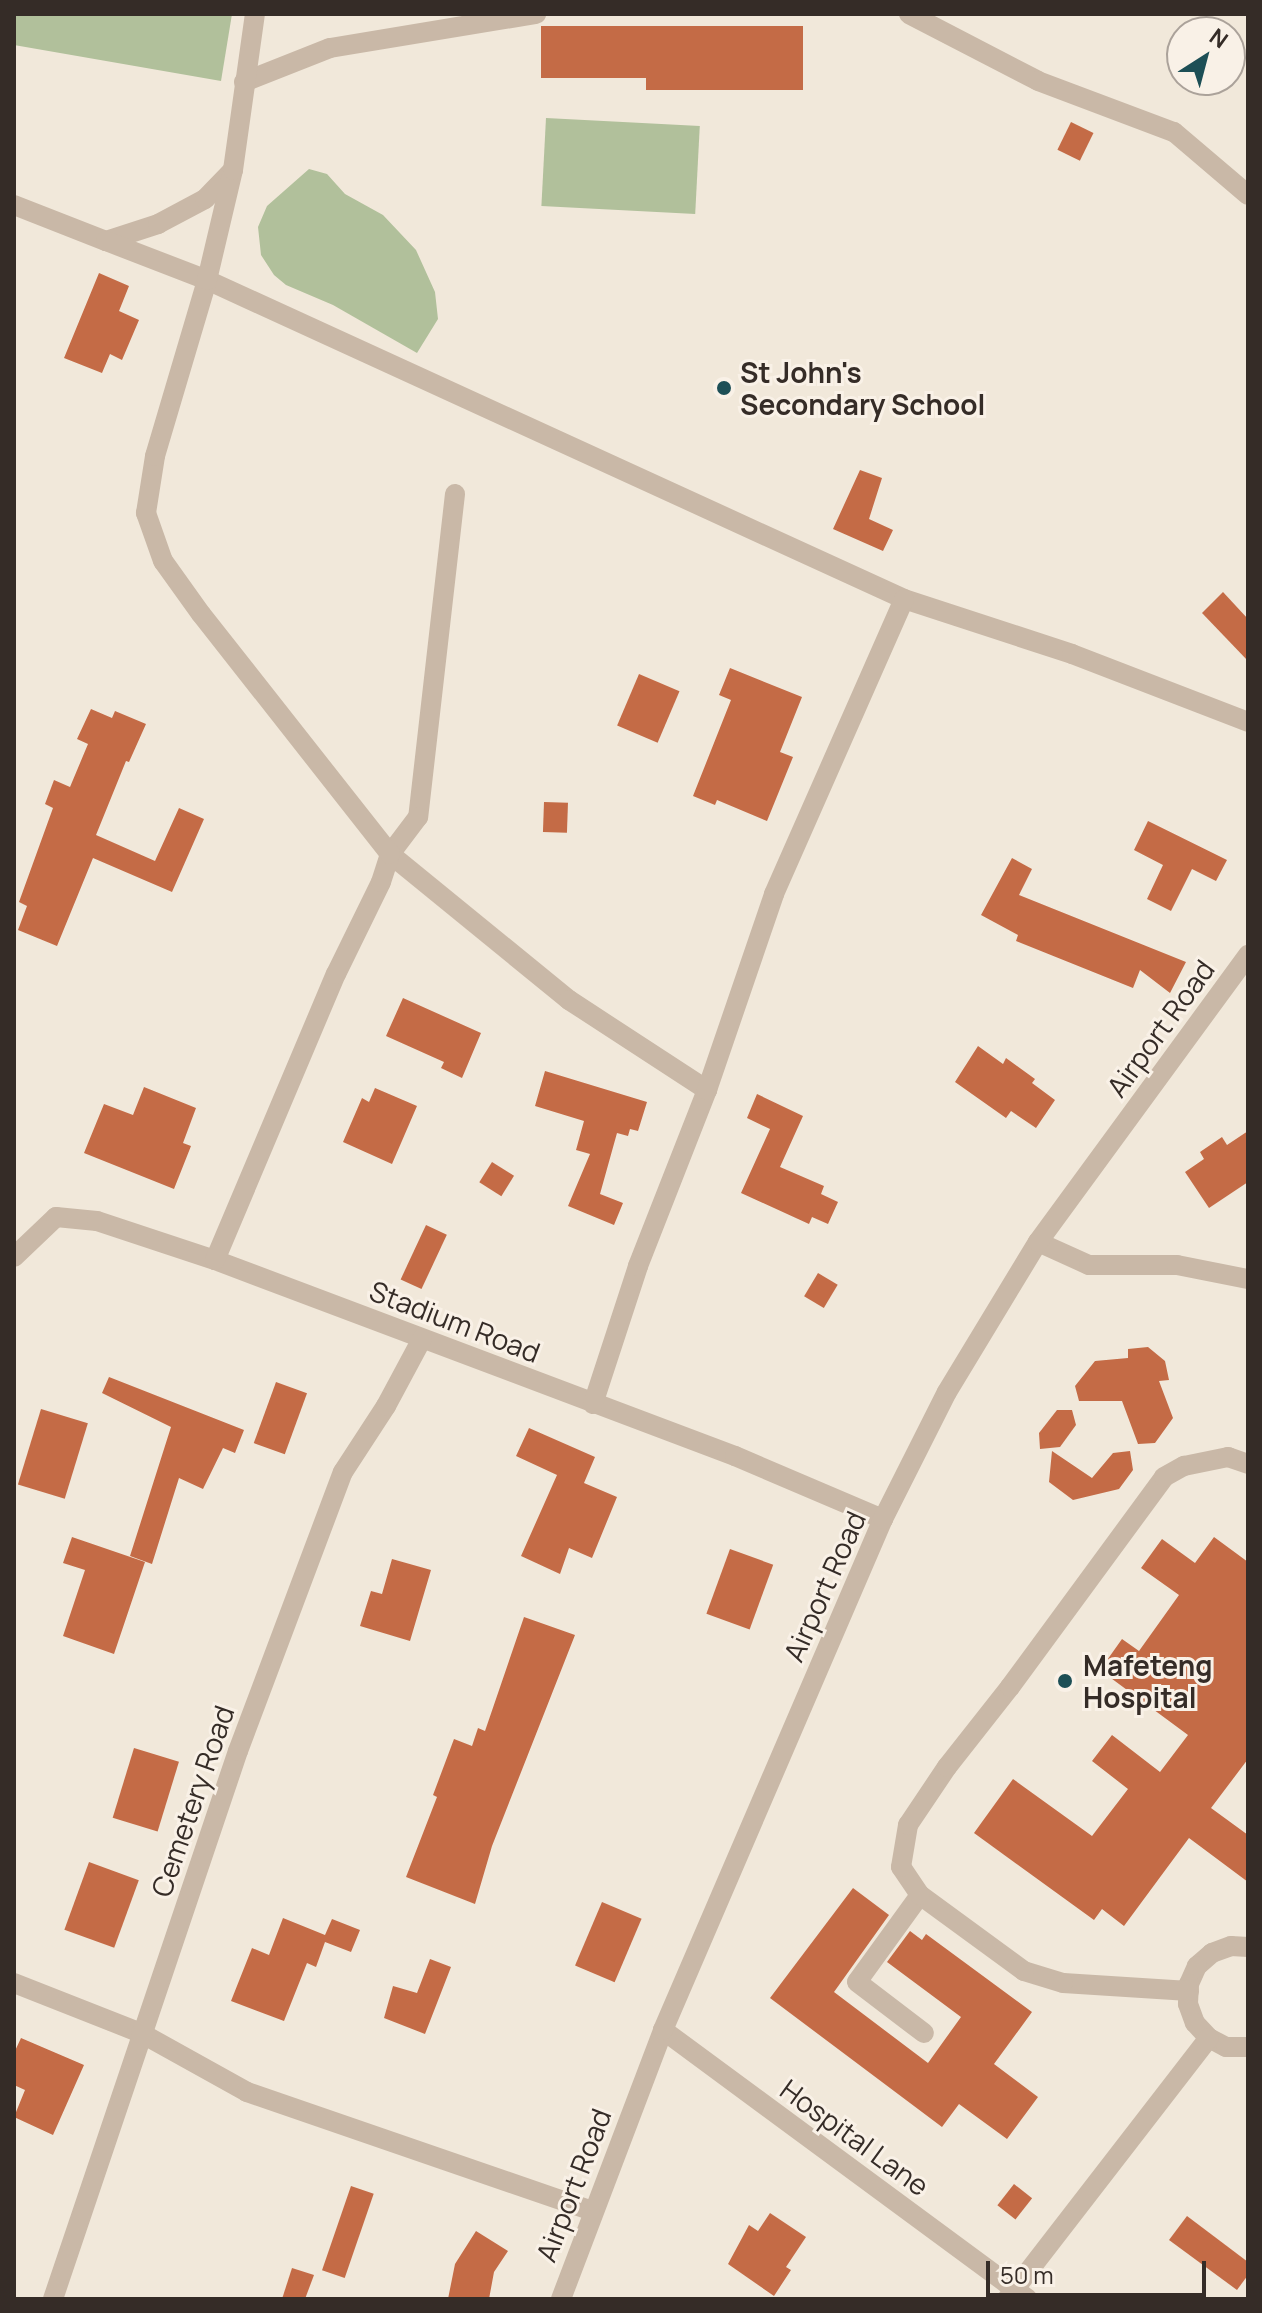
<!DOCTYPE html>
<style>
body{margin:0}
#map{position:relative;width:1262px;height:2313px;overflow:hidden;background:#f1e8da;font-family:Manrope,sans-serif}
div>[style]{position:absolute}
.green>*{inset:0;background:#b1c09b;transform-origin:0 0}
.building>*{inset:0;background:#c46b46;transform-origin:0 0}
.minor>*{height:20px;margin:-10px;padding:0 10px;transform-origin:10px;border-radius:10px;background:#c9b8a7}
.dots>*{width:22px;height:22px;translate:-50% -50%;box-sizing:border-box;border:4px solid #f9f1e7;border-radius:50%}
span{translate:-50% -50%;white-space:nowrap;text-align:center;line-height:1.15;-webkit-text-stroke:6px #f9f1e7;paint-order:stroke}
.poi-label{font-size:28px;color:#352c27;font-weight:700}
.left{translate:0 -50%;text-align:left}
.street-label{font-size:28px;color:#352c27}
.frame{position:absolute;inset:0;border:16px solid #352c27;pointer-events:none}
.north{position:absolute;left:1166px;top:16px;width:80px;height:80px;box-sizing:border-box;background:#f9f1e7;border:2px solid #aba29a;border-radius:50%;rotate:36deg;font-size:22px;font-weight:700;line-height:32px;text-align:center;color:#352c27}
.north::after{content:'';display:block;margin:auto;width:28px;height:36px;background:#1d4f56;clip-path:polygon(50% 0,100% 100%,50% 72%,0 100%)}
.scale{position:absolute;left:986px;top:2261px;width:220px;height:36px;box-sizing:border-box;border:4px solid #352c27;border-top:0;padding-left:10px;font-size:24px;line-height:28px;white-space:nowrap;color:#352c27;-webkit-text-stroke:6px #f9f1e7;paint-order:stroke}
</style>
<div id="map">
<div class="green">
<i style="clip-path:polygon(14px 14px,232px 14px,221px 81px,14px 45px)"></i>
<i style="left:546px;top:118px;width:154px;height:88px;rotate:3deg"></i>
<i style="clip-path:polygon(309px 169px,327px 174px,345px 194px,383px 215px,416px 250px,435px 292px,438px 319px,417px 353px,333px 305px,286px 285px,274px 275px,261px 255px,258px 227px,267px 206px)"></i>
</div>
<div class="building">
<i style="clip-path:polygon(541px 26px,803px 26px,803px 90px,646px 90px,646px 78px,541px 78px)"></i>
<i style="left:1071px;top:122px;width:25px;height:31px;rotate:26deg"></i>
<i style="clip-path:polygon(99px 273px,129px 286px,119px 311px,139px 320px,122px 360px,110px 354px,102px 373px,64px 358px)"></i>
<i style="clip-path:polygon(860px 470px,882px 478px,869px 519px,893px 530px,883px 551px,833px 529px)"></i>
<i style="clip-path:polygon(1223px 592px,1248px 619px,1248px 661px,1202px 613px)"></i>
<i style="clip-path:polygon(730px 668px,802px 697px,780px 752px,793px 757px,767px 821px,717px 800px,715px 805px,693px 796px,731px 700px,719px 695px)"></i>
<i style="left:639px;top:674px;width:44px;height:56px;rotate:23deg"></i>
<i style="clip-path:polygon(91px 709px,112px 718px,115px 711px,146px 724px,129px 762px,126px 761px,96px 835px,155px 861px,179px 808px,204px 819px,172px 892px,93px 858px,57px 946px,18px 930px,27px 906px,19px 902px,53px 808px,45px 804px,54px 780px,70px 787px,88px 744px,77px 739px)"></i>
<i style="left:544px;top:802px;width:24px;height:30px;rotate:2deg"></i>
<i style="clip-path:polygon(1148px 821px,1227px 860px,1216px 881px,1192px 869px,1171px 911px,1147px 899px,1163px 865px,1134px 850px)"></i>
<i style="clip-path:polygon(1012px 858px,1032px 869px,1019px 895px,1186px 962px,1170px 993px,1140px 970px,1133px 988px,1016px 941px,1018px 935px,981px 915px)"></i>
<i style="clip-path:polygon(403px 998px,481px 1033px,462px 1078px,441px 1068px,444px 1062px,386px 1036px)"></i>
<i style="clip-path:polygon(978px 1046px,1003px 1064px,1006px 1058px,1035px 1079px,1032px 1083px,1055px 1100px,1036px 1128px,1011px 1111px,1006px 1118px,955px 1082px)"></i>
<i style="clip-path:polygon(545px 1071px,647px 1102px,638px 1131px,630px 1129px,628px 1136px,617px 1133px,600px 1194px,623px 1203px,614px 1225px,568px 1206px,590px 1154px,576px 1150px,584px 1121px,535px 1106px)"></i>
<i style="clip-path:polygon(144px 1087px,196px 1108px,183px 1143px,191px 1146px,174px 1189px,84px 1153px,104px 1104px,133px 1115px)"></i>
<i style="clip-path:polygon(375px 1088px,417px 1106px,392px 1164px,343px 1142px,362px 1098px,369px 1102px)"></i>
<i style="clip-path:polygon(757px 1094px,803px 1116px,780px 1167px,824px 1186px,821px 1194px,838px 1202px,828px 1224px,812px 1217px,809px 1224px,741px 1193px,770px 1129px,747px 1118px)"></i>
<i style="clip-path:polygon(1248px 1131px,1248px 1182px,1209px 1208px,1185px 1172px,1204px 1159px,1200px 1152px,1222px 1137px,1227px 1145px)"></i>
<i style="left:492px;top:1162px;width:26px;height:24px;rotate:32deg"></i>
<i style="left:426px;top:1225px;width:23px;height:60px;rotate:25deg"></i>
<i style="left:818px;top:1273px;width:23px;height:27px;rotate:31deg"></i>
<i style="clip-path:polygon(1148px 1347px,1165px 1361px,1169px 1380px,1159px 1381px,1173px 1418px,1155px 1443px,1138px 1444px,1122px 1401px,1079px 1401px,1075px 1386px,1095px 1361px,1128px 1358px,1128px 1349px)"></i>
<i style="clip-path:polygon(109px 1377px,244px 1430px,235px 1453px,223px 1448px,203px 1489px,179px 1478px,152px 1564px,130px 1556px,171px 1427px,102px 1393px)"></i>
<i style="left:276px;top:1382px;width:33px;height:65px;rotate:20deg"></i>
<i style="left:41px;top:1409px;width:49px;height:79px;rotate:17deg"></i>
<i style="clip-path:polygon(1057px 1410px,1072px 1410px,1076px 1425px,1060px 1447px,1040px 1449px,1039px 1433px)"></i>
<i style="clip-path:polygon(529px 1428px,595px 1457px,584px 1483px,617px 1497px,592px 1558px,569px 1548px,560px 1574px,521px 1556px,557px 1475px,516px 1456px)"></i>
<i style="clip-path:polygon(1052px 1451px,1092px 1478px,1113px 1453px,1130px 1451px,1133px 1470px,1119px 1489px,1073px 1500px,1049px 1482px)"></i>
<i style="clip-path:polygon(72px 1537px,145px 1562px,114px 1654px,63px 1636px,85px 1570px,63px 1563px)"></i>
<i style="clip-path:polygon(1214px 1537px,1248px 1562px,1248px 1759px,1211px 1808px,1248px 1835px,1248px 1882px,1189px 1838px,1124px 1926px,1102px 1909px,1094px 1920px,974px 1833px,1013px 1779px,1092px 1836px,1128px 1789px,1092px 1761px,1112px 1735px,1160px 1772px,1188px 1735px,1100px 1670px,1122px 1639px,1139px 1651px,1179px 1595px,1141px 1568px,1162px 1539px,1195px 1563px)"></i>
<i style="left:730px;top:1549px;width:46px;height:69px;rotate:20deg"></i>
<i style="clip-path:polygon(392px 1559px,431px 1570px,410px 1641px,360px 1626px,371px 1591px,382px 1594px)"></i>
<i style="clip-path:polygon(524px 1617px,575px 1635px,492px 1846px,475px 1904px,406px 1877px,437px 1797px,433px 1795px,454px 1739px,472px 1746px,478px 1728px,485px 1731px)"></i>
<i style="left:134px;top:1748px;width:47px;height:73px;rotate:17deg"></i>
<i style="left:89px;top:1862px;width:53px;height:72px;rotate:20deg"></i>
<i style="clip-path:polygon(853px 1888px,889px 1915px,834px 1992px,928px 2063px,961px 2017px,887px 1962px,910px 1931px,922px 1940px,926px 1934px,1032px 2012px,994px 2064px,1038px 2097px,1007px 2139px,959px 2104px,942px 2127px,770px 1998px)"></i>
<i style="left:602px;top:1902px;width:43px;height:69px;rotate:23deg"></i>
<i style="clip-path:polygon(283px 1918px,325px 1935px,332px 1919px,360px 1930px,351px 1952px,325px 1942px,316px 1967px,307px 1963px,284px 2021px,231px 2001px,252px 1948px,269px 1955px)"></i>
<i style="clip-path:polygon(430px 1959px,451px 1967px,425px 2034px,384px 2018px,393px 1986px,417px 1993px)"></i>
<i style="clip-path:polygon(21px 2038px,84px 2065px,53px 2135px,14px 2117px,25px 2090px,14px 2085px,14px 2053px)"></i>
<i style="left:1014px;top:2184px;width:23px;height:27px;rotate:38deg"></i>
<i style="left:351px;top:2186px;width:24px;height:89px;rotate:19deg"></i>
<i style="clip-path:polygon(770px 2213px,806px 2237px,786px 2267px,791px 2270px,774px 2296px,728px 2264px,749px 2225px,758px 2231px)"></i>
<i style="clip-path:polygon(1187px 2216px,1248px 2262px,1248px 2275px,1237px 2290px,1169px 2240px)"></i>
<i style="clip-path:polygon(476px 2231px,508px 2251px,494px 2272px,489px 2299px,448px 2299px,455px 2264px)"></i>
<i style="clip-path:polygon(292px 2268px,314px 2275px,305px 2299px,282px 2299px)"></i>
</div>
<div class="minor">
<i style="left:909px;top:14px;width:145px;rotate:27.4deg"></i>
<i style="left:1038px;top:81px;width:145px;rotate:20.6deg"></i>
<i style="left:1174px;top:132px;width:97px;rotate:40.4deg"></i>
<i style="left:244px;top:82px;width:92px;rotate:-21.6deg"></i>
<i style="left:330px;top:48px;width:209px;rotate:-9.4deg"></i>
<i style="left:14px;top:205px;width:99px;rotate:21.4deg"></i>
<i style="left:106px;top:241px;width:55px;rotate:-18.1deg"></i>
<i style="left:158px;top:224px;width:53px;rotate:-28deg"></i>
<i style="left:205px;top:199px;width:40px;rotate:-46deg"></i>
<i style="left:106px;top:241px;width:108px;rotate:21.1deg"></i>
<i style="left:207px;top:280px;width:767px;rotate:24.59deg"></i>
<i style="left:904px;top:599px;width:177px;rotate:18.1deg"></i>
<i style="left:1072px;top:654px;width:189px;rotate:21.1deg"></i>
<i style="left:455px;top:494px;width:325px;rotate:96.5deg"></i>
<i style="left:418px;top:817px;width:46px;rotate:127.1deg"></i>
<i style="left:390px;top:854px;width:231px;rotate:39.2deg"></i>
<i style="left:569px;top:1000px;width:165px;rotate:33.1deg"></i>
<i style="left:1038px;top:1242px;width:56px;rotate:24.3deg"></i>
<i style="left:1089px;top:1265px;width:88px"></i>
<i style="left:1177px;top:1265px;width:72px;rotate:11.2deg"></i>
<i style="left:14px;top:1257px;width:58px;rotate:-43.6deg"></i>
<i style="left:56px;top:1217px;width:41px;rotate:5.6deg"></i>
<i style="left:97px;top:1221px;width:124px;rotate:18.3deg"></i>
<i style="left:215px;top:1260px;width:556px;rotate:20.65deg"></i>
<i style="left:735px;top:1456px;width:161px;rotate:23.1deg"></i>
<i style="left:215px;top:1260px;width:311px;rotate:-67.1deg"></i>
<i style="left:336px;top:974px;width:102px;rotate:-63.9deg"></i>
<i style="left:381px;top:882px;width:29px;rotate:-72deg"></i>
<i style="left:390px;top:854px;width:305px;rotate:-128.2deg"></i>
<i style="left:201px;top:614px;width:65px;rotate:-125.6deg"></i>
<i style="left:163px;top:561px;width:51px;rotate:-109.5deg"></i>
<i style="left:146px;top:513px;width:58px;rotate:-81deg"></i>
<i style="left:155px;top:456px;width:184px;rotate:-73.5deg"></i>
<i style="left:207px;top:280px;width:113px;rotate:-76.7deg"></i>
<i style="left:233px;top:170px;width:158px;rotate:-82deg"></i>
<i style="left:593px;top:1404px;width:145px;rotate:-71.9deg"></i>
<i style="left:638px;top:1266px;width:189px;rotate:-68.6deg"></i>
<i style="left:707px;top:1090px;width:207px;rotate:-71.1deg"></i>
<i style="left:774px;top:894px;width:322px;rotate:-66.2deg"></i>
<i style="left:920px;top:1895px;width:107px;rotate:125.9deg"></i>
<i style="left:857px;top:1982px;width:84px;rotate:37.3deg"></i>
<i style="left:1248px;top:1947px;width:17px;rotate:-177deg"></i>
<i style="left:1231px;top:1946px;width:20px;rotate:160deg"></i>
<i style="left:1212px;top:1953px;width:20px;rotate:139deg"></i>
<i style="left:1197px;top:1966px;width:20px;rotate:114deg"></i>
<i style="left:1189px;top:1984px;width:20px;rotate:93deg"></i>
<i style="left:1188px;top:2004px;width:20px;rotate:70deg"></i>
<i style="left:1195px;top:2023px;width:21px;rotate:47deg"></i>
<i style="left:1209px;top:2038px;width:19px;rotate:28deg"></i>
<i style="left:1226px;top:2047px;width:22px"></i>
<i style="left:14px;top:1983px;width:136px;rotate:21.5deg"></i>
<i style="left:141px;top:2033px;width:121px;rotate:29.1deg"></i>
<i style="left:247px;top:2092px;width:365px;rotate:19deg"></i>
<i style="left:1189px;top:1991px;width:126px;rotate:-176.4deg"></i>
<i style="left:1063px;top:1983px;width:41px;rotate:-162.9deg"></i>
<i style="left:1024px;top:1971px;width:129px;rotate:-143.8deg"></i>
<i style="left:920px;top:1895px;width:34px;rotate:-124deg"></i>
<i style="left:901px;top:1867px;width:43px;rotate:-80.5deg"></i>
<i style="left:908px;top:1825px;width:70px;rotate:-56.1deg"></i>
<i style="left:947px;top:1767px;width:102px;rotate:-51.8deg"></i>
<i style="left:1010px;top:1687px;width:260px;rotate:-53.7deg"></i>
<i style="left:1164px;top:1477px;width:23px;rotate:-29deg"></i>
<i style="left:1184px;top:1466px;width:45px;rotate:-11.6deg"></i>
<i style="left:1228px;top:1457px;width:21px;rotate:19deg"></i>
<i style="left:663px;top:2030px;width:453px;rotate:36.4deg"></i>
<i style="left:53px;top:2299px;width:578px;rotate:-71.35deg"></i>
<i style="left:238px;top:1751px;width:298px;rotate:-69.4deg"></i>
<i style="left:343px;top:1472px;width:79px;rotate:-56.9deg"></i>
<i style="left:386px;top:1406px;width:76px;rotate:-61.8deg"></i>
<i style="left:561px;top:2299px;width:288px;rotate:-69.2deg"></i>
<i style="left:663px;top:2030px;width:556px;rotate:-66.71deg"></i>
<i style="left:883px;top:1519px;width:142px;rotate:-63.3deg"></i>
<i style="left:947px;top:1392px;width:175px;rotate:-58.8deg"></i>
<i style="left:1038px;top:1242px;width:356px;rotate:-53.8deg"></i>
<i style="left:1007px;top:2299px;width:330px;rotate:-52.3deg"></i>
</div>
<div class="dots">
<i style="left:724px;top:388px;background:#1d4f56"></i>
<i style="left:1065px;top:1681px;background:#1d4f56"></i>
</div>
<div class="poi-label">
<span class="left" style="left:740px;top:388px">St John's<br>Secondary School</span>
<span class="left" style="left:1083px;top:1681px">Mafeteng<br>Hospital</span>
</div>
<div class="street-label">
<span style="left:1160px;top:1028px;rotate:-54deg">Airport Road</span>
<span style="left:455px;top:1321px;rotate:21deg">Stadium Road</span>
<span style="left:824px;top:1586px;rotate:-66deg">Airport Road</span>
<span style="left:192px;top:1801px;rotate:-71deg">Cemetery Road</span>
<span style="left:855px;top:2137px;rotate:36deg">Hospital Lane</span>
<span style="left:573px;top:2185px;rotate:-69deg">Airport Road</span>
</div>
<div class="frame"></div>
<div class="north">N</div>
<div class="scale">50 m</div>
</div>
